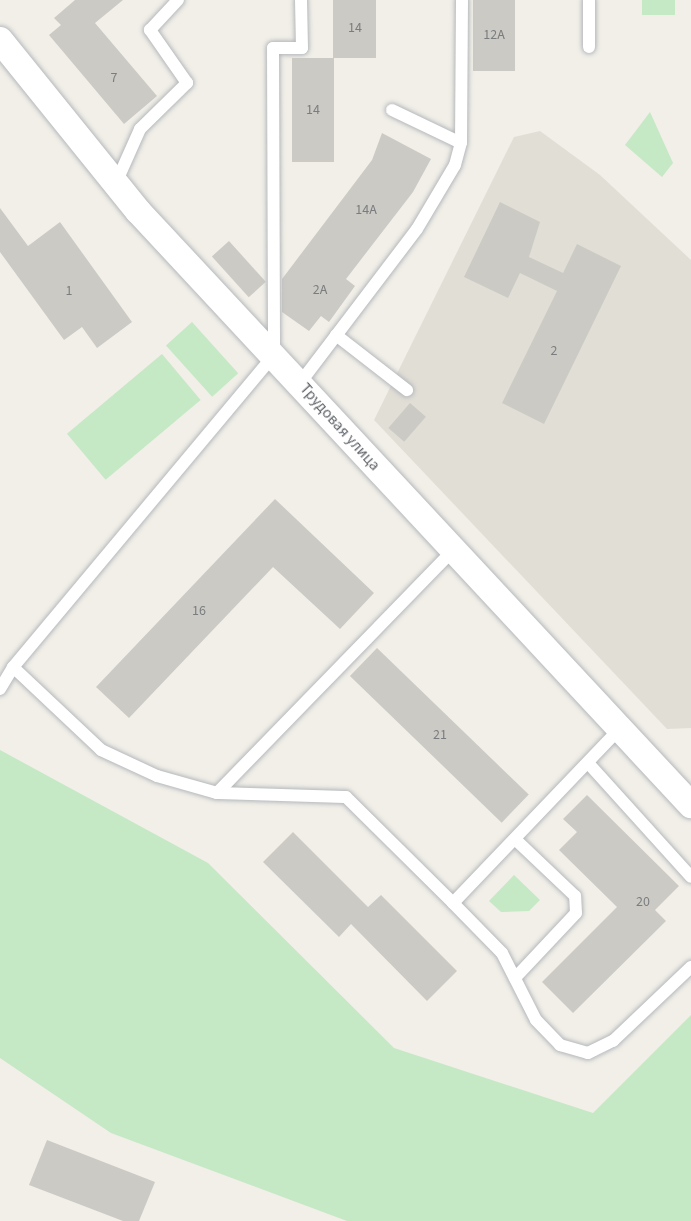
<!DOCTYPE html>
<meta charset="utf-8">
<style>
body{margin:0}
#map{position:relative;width:691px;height:1221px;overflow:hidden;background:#f1efe8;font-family:"Source Sans 3",sans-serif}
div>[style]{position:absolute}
.education>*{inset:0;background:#e1ded6}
.green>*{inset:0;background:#c5e8c5;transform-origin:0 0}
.building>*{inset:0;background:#cccac5;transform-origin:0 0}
.roads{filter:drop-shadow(0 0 2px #b5b8bc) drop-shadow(0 0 2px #b5b8bc)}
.lane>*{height:12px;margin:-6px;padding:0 6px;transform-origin:6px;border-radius:6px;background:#fff}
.street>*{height:26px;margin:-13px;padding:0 13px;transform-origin:13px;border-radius:13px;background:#fff}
span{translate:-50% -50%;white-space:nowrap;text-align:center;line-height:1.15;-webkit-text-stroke:6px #fff;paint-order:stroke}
.number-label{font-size:14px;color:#7a7d7f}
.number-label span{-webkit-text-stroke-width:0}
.street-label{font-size:16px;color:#5f6368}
</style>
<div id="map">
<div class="education">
<i style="clip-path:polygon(540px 131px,600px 175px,691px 260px,691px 728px,667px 729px,374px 420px,514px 137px)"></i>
</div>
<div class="green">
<i style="left:642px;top:0;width:33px;height:15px"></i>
<i style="clip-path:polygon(650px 112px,673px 163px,662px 177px,625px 145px)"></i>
<i style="left:192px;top:322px;width:69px;height:35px;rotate:48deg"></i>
<i style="left:162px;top:354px;width:60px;height:124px;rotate:50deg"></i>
<i style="clip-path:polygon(0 750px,208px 863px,394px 1048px,593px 1113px,691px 1015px,691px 1221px,347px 1221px,111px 1133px,0 1058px)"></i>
<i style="clip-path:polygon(514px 875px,540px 900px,529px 911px,501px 912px,489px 901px)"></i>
</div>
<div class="building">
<i style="clip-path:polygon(75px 0,123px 0,95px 23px,157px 96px,124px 124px,49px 35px,61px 25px,54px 18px)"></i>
<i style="left:333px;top:0;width:43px;height:58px"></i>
<i style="left:473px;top:0;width:42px;height:71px"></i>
<i style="left:292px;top:58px;width:42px;height:104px"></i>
<i style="clip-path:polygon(382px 133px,431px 159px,413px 192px,346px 279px,355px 286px,329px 322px,321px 316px,309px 331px,282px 312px,282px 279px,372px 160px)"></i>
<i style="clip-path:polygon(500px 202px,540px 222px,529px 257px,563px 273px,577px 244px,621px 266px,544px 424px,502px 403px,557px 291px,520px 273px,508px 298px,464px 277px)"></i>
<i style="clip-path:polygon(0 208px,28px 246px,60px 222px,132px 322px,97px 348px,82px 327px,64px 340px,0 252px)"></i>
<i style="left:229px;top:241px;width:55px;height:23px;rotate:48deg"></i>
<i style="left:410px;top:403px;width:21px;height:33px;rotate:41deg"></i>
<i style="clip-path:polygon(275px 499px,374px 593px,340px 629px,273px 567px,129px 718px,96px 687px)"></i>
<i style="left:377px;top:648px;width:211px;height:39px;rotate:44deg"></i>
<i style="clip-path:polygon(587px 795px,679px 886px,655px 910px,666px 921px,573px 1013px,542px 982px,617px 907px,559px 850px,577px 832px,563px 819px)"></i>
<i style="clip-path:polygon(293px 832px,368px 907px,381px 895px,457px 971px,427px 1001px,351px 924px,339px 937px,263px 862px)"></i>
<i style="clip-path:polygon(47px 1140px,155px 1182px,139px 1221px,123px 1221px,29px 1185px)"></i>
</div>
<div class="roads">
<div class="lane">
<i style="left:301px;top:0;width:48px;rotate:88.8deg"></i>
<i style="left:302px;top:48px;width:29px;rotate:180deg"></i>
<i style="left:273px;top:48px;width:307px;rotate:89.8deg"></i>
<i style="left:274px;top:355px;width:407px;rotate:129.9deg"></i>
<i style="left:13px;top:667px;width:121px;rotate:43.3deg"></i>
<i style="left:101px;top:750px;width:62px;rotate:24.9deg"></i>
<i style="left:157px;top:776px;width:62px;rotate:15.8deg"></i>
<i style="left:217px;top:793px;width:129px;rotate:1.8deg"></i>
<i style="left:346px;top:797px;width:151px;rotate:44.7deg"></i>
<i style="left:453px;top:903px;width:243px;rotate:-46.3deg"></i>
<i style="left:589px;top:0;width:47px;rotate:90deg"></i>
<i style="left:392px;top:110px;width:76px;rotate:25.6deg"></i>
<i style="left:116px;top:183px;width:59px;rotate:-66deg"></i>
<i style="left:140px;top:129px;width:66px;rotate:-44.4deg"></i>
<i style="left:187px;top:83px;width:65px;rotate:-124.9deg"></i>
<i style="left:150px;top:30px;width:41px;rotate:-47deg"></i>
<i style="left:336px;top:335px;width:90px;rotate:37.8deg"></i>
<i style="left:300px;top:383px;width:193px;rotate:-52.8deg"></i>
<i style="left:417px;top:229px;width:74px;rotate:-59.3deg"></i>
<i style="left:455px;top:165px;width:23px;rotate:-75deg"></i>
<i style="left:461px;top:143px;width:143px;rotate:-89.6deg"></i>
<i style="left:0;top:689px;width:26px;rotate:-59deg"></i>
<i style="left:589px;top:764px;width:152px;rotate:47.9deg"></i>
<i style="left:217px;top:793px;width:339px;rotate:-45.8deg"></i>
<i style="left:453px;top:903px;width:70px;rotate:45.6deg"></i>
<i style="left:502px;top:953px;width:75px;rotate:63.1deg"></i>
<i style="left:536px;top:1020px;width:35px;rotate:46deg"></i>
<i style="left:560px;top:1045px;width:29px;rotate:16deg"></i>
<i style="left:588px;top:1053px;width:28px;rotate:-26deg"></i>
<i style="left:613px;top:1041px;width:108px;rotate:-43.5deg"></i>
<i style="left:515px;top:978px;width:89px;rotate:-46.8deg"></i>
<i style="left:576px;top:913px;width:17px;rotate:-93deg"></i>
<i style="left:575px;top:896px;width:83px;rotate:-136.5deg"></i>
</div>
<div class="street">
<i style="left:0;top:40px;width:220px;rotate:51.1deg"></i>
<i style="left:138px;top:211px;width:812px;rotate:47.05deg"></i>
</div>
</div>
<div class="number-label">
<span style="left:355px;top:28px">14</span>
<span style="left:494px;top:35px">12А</span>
<span style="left:114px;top:78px">7</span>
<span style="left:313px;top:110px">14</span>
<span style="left:366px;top:210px">14А</span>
<span style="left:320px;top:290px">2А</span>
<span style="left:69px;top:291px">1</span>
<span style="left:554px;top:351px">2</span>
<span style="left:199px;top:611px">16</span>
<span style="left:440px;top:735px">21</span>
<span style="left:643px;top:902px">20</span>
</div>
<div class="street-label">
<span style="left:340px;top:427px;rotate:48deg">Трудовая улица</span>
</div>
</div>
